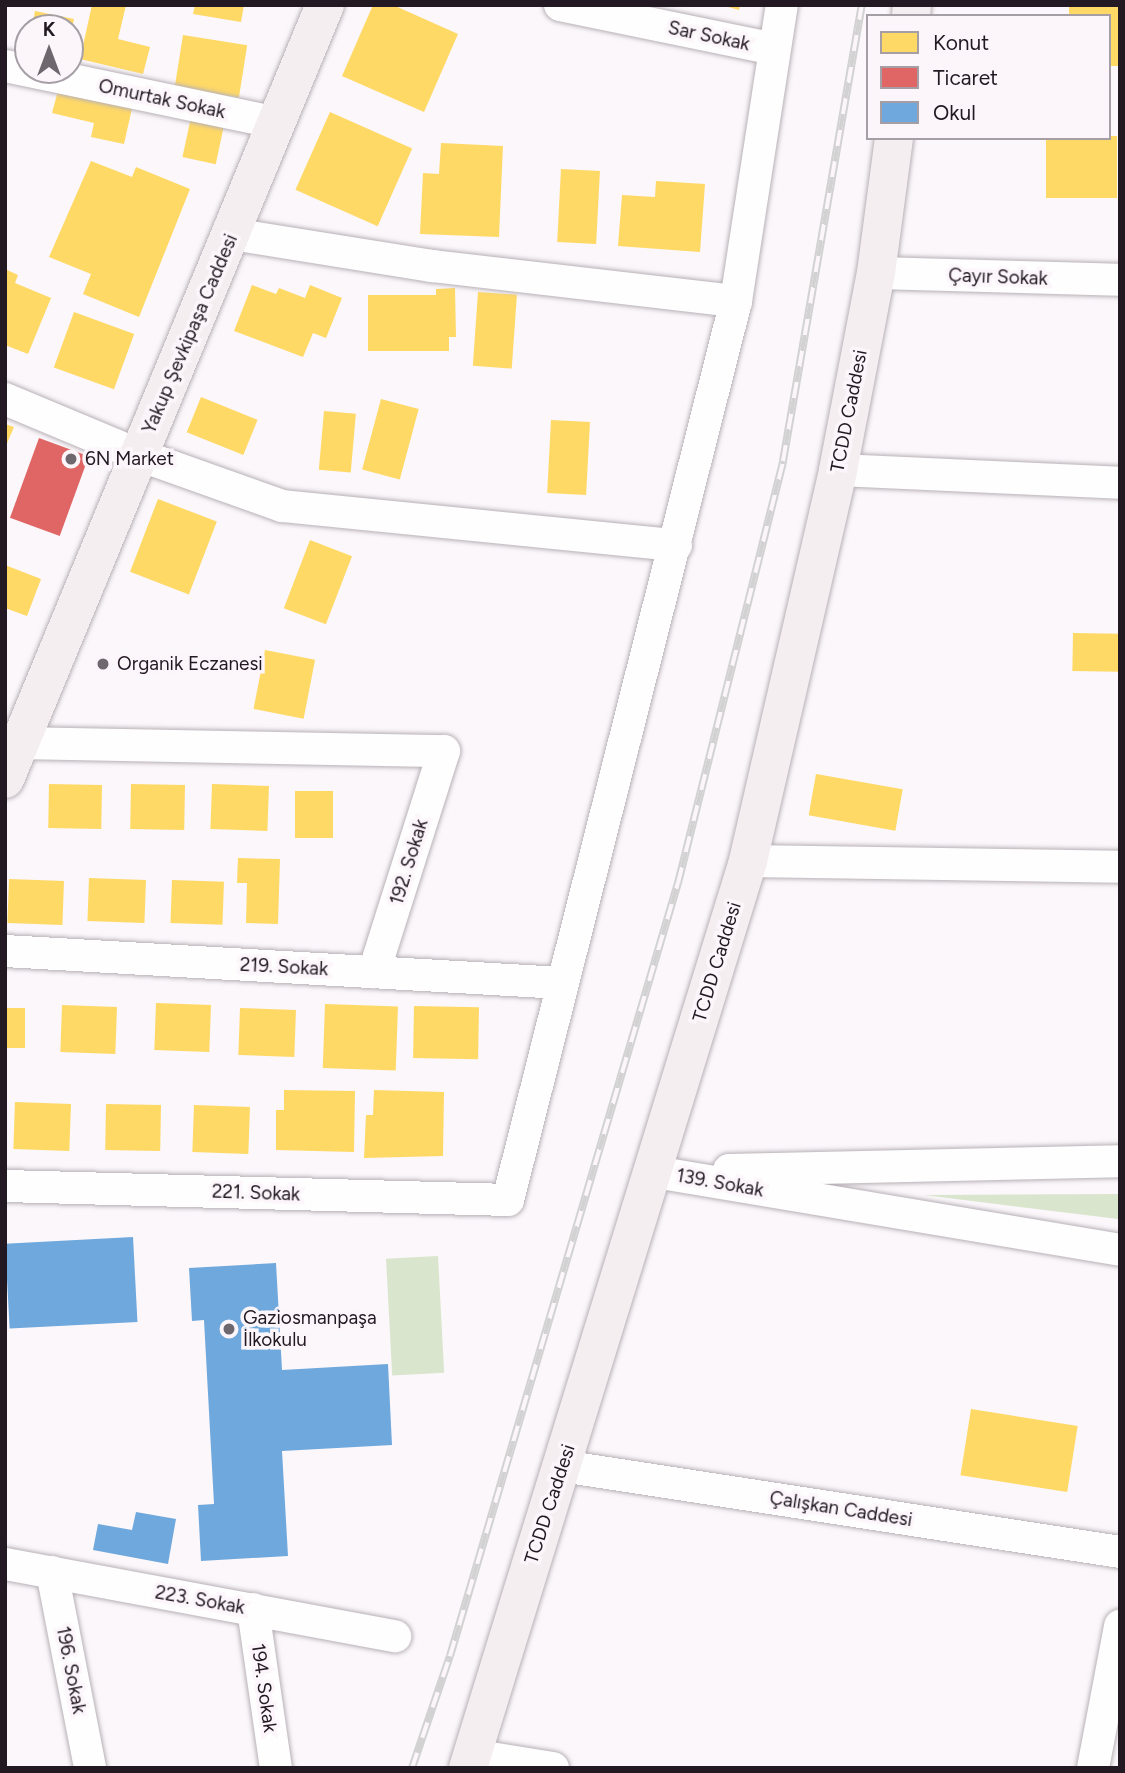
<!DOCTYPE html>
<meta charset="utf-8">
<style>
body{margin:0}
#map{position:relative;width:1125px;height:1773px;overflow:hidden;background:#fbf7fa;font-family:Figtree,sans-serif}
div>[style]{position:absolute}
.green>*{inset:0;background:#d9e5cd;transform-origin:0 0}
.homes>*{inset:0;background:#ffd966;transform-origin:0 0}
.shops>*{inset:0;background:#e06666;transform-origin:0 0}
.schools>*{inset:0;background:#6fa8dc;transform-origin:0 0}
.roads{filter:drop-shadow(0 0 2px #b8b1b7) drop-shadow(0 0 2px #b8b1b7)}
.minor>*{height:32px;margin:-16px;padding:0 16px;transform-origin:16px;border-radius:16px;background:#fefefe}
.major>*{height:38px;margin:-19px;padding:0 19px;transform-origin:19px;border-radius:19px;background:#f5eef1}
.rail>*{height:8px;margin-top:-4px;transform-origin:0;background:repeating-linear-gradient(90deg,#fcf6fb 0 16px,#d3d2d3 0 32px);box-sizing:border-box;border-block:2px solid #d3d2d3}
.dots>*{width:19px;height:19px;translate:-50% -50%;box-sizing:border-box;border:4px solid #fcf6fb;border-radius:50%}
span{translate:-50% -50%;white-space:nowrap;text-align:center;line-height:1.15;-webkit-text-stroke:7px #fcf6fb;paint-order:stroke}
.street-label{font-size:19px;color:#231923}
.poi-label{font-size:19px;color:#231923}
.left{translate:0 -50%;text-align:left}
.frame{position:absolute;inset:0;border:7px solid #231923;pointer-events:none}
.legend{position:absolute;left:866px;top:14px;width:245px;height:126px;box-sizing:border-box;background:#fcf6fb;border:2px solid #a59ea5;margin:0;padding:9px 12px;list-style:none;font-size:21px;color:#231923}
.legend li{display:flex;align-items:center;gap:14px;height:35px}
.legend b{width:35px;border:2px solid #a59ea5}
.north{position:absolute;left:14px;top:14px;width:70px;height:70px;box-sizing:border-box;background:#fcf6fb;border:2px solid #a59ea5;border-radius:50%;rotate:0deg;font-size:19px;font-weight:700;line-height:28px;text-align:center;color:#231923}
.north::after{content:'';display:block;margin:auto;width:24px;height:32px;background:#6f676e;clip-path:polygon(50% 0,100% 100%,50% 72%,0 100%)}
</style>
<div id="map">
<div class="green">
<i style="clip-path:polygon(1120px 1194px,1118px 1219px,924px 1195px)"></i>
<i style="left:438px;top:1256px;width:117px;height:52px;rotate:87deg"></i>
</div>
<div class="homes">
<i style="clip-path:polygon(92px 5px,126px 5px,118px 39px,150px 47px,143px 74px,80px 59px)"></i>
<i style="clip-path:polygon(195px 5px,244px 5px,241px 22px,193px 14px)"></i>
<i style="clip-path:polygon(373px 5px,393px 5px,458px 34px,424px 112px,342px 76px)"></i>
<i style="clip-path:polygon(721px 5px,740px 5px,739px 10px)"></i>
<i style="clip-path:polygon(1069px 5px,1120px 5px,1120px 66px,1109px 66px,1109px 16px,1069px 16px)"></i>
<i style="clip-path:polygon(35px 11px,74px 19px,72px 28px,32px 28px)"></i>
<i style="left:183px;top:35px;width:65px;height:53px;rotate:9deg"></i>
<i style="clip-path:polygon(59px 87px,133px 104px,124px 144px,91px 137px,94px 123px,52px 113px)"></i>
<i style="left:330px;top:112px;width:90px;height:85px;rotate:24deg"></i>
<i style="left:191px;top:117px;width:34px;height:41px;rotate:12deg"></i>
<i style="clip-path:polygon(1109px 136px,1117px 136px,1117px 198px,1046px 198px,1046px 138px)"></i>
<i style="clip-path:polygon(441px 143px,503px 146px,499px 237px,420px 234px,423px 173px,439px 174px)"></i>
<i style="clip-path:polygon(91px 161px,132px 177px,136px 167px,190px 189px,139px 317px,83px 294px,91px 274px,49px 257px)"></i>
<i style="left:561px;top:169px;width:39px;height:73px;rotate:3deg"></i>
<i style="clip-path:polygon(656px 181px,705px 184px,700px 252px,618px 246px,622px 195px,655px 197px)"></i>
<i style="clip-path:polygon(5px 269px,18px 275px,15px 283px,51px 298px,28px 354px,5px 345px)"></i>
<i style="clip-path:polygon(252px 285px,276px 294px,279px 288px,305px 298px,310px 285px,342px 298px,326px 338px,313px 333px,303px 357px,234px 331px)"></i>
<i style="clip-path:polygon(455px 288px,456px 337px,449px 337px,449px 351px,368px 351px,368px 295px,436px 295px,436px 289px)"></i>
<i style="left:478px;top:292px;width:39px;height:74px;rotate:4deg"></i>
<i style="left:74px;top:312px;width:64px;height:59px;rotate:20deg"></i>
<i style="left:201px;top:397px;width:61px;height:38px;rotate:22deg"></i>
<i style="left:381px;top:399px;width:39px;height:73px;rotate:15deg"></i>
<i style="left:324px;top:411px;width:32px;height:59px;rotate:5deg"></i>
<i style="left:551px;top:420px;width:39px;height:73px;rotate:3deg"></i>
<i style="clip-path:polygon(5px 424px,14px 427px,5px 448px)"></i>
<i style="left:158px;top:499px;width:63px;height:78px;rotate:21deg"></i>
<i style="left:310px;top:540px;width:45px;height:73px;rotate:21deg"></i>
<i style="clip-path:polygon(5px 565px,41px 579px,27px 616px,5px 608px)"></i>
<i style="left:1073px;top:633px;width:47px;height:38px;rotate:1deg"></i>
<i style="left:265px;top:650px;width:51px;height:60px;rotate:11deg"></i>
<i style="left:816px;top:774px;width:88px;height:42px;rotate:10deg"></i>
<i style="left:49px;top:784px;width:53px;height:44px;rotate:1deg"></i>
<i style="left:131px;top:784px;width:54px;height:45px;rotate:1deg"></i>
<i style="left:212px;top:784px;width:57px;height:45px;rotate:2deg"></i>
<i style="left:333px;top:791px;width:47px;height:38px;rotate:90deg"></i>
<i style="clip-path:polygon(238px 858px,280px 859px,278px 924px,246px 923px,247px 883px,237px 883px)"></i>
<i style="left:89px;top:878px;width:57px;height:43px;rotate:2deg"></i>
<i style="left:9px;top:879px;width:55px;height:44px;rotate:2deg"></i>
<i style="left:172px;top:880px;width:52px;height:43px;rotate:2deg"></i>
<i style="left:156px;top:1003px;width:55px;height:47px;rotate:2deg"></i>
<i style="left:325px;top:1004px;width:73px;height:64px;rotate:2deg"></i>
<i style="left:62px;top:1005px;width:55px;height:47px;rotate:2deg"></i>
<i style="left:414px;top:1006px;width:65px;height:52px;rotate:1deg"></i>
<i style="left:5px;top:1008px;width:20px;height:40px"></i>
<i style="left:240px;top:1008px;width:56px;height:47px;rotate:2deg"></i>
<i style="clip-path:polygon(284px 1090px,355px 1091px,354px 1152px,276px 1150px,276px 1110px,284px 1110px)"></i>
<i style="clip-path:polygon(374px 1090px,444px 1092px,443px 1156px,364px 1158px,366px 1115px,373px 1115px)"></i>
<i style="left:15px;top:1102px;width:56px;height:47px;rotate:2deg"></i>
<i style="left:106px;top:1104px;width:55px;height:46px;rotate:1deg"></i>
<i style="left:194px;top:1105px;width:56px;height:47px;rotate:2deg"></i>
<i style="left:971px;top:1409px;width:108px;height:67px;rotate:9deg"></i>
</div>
<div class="shops">
<i style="left:39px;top:438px;width:53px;height:85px;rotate:20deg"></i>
</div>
<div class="schools">
<i style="left:133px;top:1237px;width:85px;height:128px;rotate:87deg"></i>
<i style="clip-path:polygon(276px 1263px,282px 1370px,388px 1364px,392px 1445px,282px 1451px,288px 1556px,201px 1561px,198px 1505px,214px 1504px,204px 1320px,192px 1321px,189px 1268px)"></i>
<i style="clip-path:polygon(136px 1512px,176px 1519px,168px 1564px,93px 1550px,98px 1524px,132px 1530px)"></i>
</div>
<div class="roads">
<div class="minor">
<i style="left:560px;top:5px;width:219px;rotate:11.6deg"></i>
<i style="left:5px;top:66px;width:278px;rotate:11.8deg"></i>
<i style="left:232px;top:234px;width:203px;rotate:9.1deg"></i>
<i style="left:432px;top:266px;width:306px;rotate:6.6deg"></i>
<i style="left:876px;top:273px;width:244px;rotate:1.6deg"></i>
<i style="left:5px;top:399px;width:145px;rotate:22.7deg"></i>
<i style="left:139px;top:455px;width:152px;rotate:19.6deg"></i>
<i style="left:282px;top:506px;width:396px;rotate:5.7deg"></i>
<i style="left:838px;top:470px;width:282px;rotate:2.6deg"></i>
<i style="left:21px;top:743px;width:423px;rotate:1.1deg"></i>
<i style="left:444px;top:751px;width:232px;rotate:107.6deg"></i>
<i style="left:748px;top:861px;width:372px;rotate:0.9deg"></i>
<i style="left:5px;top:951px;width:558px;rotate:3.29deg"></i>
<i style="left:729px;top:1170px;width:391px;rotate:-1.3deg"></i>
<i style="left:655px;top:1172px;width:471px;rotate:9.5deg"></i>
<i style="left:5px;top:1186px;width:503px;rotate:1.59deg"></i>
<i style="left:508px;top:1200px;width:927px;rotate:-75.77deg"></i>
<i style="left:736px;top:301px;width:300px;rotate:-81.2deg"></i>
<i style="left:562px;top:1466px;width:565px;rotate:8.76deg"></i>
<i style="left:5px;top:1564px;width:397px;rotate:10.5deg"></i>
<i style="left:52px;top:1572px;width:200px;rotate:79deg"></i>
<i style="left:253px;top:1609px;width:161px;rotate:81.8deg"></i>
<i style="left:472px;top:1755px;width:82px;rotate:9.1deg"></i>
<i style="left:1093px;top:1768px;width:145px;rotate:-79.2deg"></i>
</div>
<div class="major">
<i style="left:911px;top:16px;width:11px;rotate:-85deg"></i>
<i style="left:5px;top:779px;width:838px;rotate:-67.54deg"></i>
<i style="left:468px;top:1768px;width:949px;rotate:-72.84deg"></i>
<i style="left:748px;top:861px;width:401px;rotate:-77deg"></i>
<i style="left:838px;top:470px;width:201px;rotate:-79.1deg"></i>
<i style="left:876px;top:273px;width:136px;rotate:-82.4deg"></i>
</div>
</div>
<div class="rail">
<i style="left:412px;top:1768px;width:118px;rotate:-71.3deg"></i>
<i style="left:450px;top:1656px;width:806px;rotate:-73.57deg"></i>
<i style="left:678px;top:883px;width:435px;rotate:-76deg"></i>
<i style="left:783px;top:461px;width:463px;rotate:-80.2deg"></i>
</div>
<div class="dots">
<i style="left:71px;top:459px;background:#6f676e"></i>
<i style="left:103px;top:664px;background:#6f676e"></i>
<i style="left:229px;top:1329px;background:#6f676e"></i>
</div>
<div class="street-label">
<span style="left:709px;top:36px;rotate:12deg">Sar Sokak</span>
<span style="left:162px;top:99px;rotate:12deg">Omurtak Sokak</span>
<span style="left:998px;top:277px;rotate:2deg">Çayır Sokak</span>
<span style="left:190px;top:334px;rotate:-67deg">Yakup Şevkipaşa Caddesi</span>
<span style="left:849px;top:411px;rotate:-79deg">TCDD Caddesi</span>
<span style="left:409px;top:862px;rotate:-73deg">192. Sokak</span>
<span style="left:717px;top:962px;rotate:-73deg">TCDD Caddesi</span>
<span style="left:284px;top:967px;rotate:3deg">219. Sokak</span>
<span style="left:720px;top:1183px;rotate:10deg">139. Sokak</span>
<span style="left:256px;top:1193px;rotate:2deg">221. Sokak</span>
<span style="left:550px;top:1504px;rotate:-72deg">TCDD Caddesi</span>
<span style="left:841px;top:1509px;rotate:9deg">Çalışkan Caddesi</span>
<span style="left:200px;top:1600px;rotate:10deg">223. Sokak</span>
<span style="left:71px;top:1670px;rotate:79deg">196. Sokak</span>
<span style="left:264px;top:1688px;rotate:82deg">194. Sokak</span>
</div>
<div class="poi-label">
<span class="left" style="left:85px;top:459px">6N Market</span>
<span class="left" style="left:117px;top:664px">Organik Eczanesi</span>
<span class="left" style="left:243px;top:1329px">Gaziosmanpaşa<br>İlkokulu</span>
</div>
<div class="frame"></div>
<ul class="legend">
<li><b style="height:19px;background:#ffd966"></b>Konut</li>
<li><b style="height:19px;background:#e06666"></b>Ticaret</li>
<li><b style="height:19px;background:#6fa8dc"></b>Okul</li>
</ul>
<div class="north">K</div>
</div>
